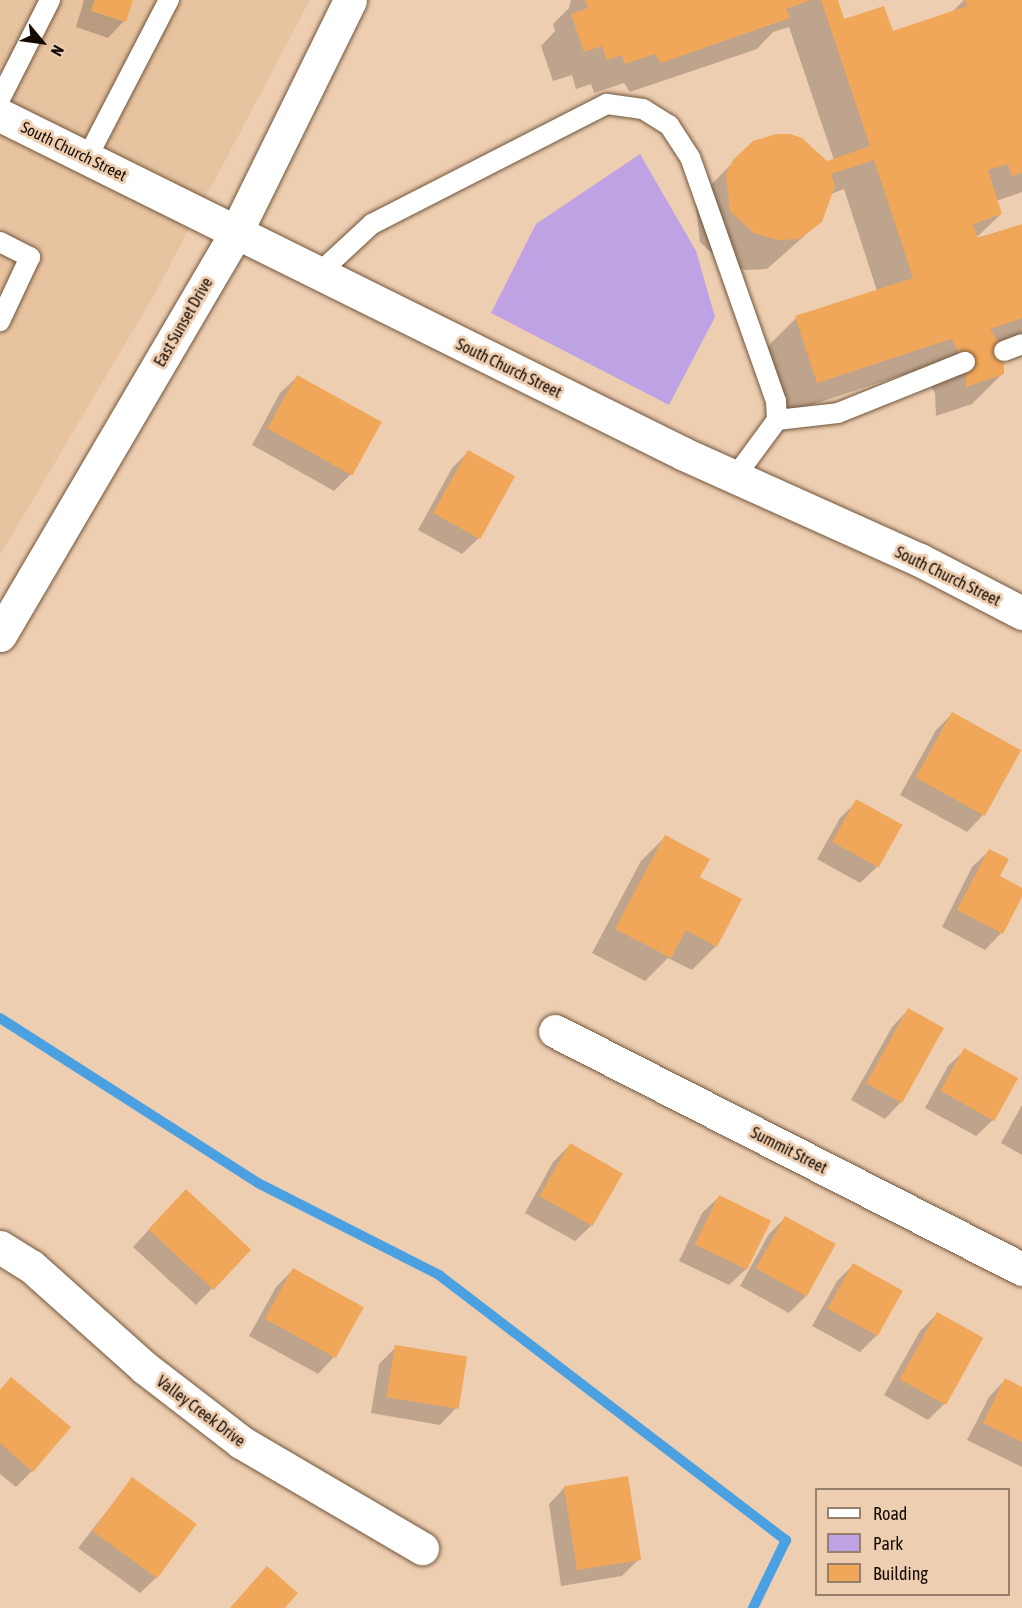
<!DOCTYPE html>
<style>
body{margin:0}
#map{position:relative;width:1022px;height:1608px;overflow:hidden;background:#eeceb1;font-family:"Asap Condensed",sans-serif}
div>[style]{position:absolute}
.built>*{inset:0;background:#e8c3a0}
.green>*{inset:0;background:#bfa2e3}
.shadow>*{inset:0;background:#0003}
.stream>*{height:10px;margin:-5px;padding:0 5px;transform-origin:5px;border-radius:5px;background:#4ba0e2}
.building>*{inset:0;background:#f1a75a;transform-origin:0 0}
.roads{filter:drop-shadow(0 0 2px #71563c) drop-shadow(0 0 2px #71563c)}
.lane>*{height:20px;margin:-10px;padding:0 10px;transform-origin:10px;border-radius:10px;background:#fff}
.street>*{height:33px;margin:-16.5px;padding:0 16.5px;transform-origin:16.5px;border-radius:16.5px;background:#fff}
.secondary>*{height:33px;margin:-16.5px;padding:0 16.5px;transform-origin:16.5px;border-radius:16.5px;background:#fff}
span{translate:-50% -50%;white-space:nowrap;text-align:center;line-height:1.15;-webkit-text-stroke:6px #eeceb1;paint-order:stroke}
.street-label{font-size:16px;color:#150a03}
.legend{position:absolute;left:815px;top:1488px;width:195px;height:108px;box-sizing:border-box;background:#eeceb1;border:2px solid #97806b;margin:0;padding:8px 10px;list-style:none;font-size:18px;color:#150a03}
.legend li{display:flex;align-items:center;gap:12px;height:30px}
.legend b{width:30px;border:2px solid #97806b}
.north{position:absolute;left:12px;top:12px;width:60px;height:60px;-webkit-text-stroke:4px #eeceb1;paint-order:stroke;rotate:119deg;font-size:16px;font-weight:700;line-height:24px;text-align:center;color:#150a03}
.north::after{content:'';display:block;margin:auto;width:21px;height:27px;background:#150a03;clip-path:polygon(50% 0,100% 100%,50% 72%,0 100%)}
</style>
<div id="map">
<div class="built">
<i style="clip-path:polygon(0 0,310px 0,153px 297px,0 555px)"></i>
</div>
<div class="green">
<i style="clip-path:polygon(640px 154px,696px 251px,715px 317px,669px 405px,491px 313px,536px 224px)"></i>
</div>
<div class="shadow">
<i style="clip-path:polygon(84px 0,131px 0,124px 21px,108px 38px,76px 27px)"></i>
<i style="clip-path:polygon(571px 0,836px 0,843px 21px,892px 33px,951px 13px,964px 0,1022px 0,1022px 192px,996px 201px,1001px 214px,976px 238px,1022px 225px,1022px 338px,999px 346px,1003px 373px,972px 404px,936px 416px,935px 393px,920px 369px,787px 413px,766px 348px,796px 318px,877px 291px,844px 189px,831px 194px,821px 221px,767px 269px,746px 270px,723px 264px,700px 242px,696px 206px,703px 193px,753px 142px,826px 163px,834px 160px,789px 27px,773px 32px,757px 49px,630px 92px,624px 83px,594px 93px,591px 84px,576px 89px,572px 75px,553px 81px,541px 46px,555px 31px,553px 24px,569px 8px)"></i>
<i style="clip-path:polygon(297px 377px,380px 423px,351px 474px,334px 491px,252px 445px,280px 393px)"></i>
<i style="clip-path:polygon(468px 452px,479px 538px,462px 554px,418px 530px,452px 468px)"></i>
<i style="clip-path:polygon(952px 714px,983px 815px,967px 832px,900px 795px,936px 730px)"></i>
<i style="clip-path:polygon(857px 801px,877px 867px,860px 883px,817px 859px,840px 818px)"></i>
<i style="clip-path:polygon(665px 837px,697px 878px,716px 946px,692px 970px,668px 958px,645px 981px,592px 953px,641px 861px)"></i>
<i style="clip-path:polygon(989px 851px,998px 877px,1022px 889px,1022px 894px,1001px 933px,985px 950px,942px 927px,972px 867px)"></i>
<i style="clip-path:polygon(908px 1010px,901px 1102px,885px 1119px,851px 1100px,892px 1027px)"></i>
<i style="clip-path:polygon(965px 1050px,993px 1120px,976px 1136px,925px 1108px,948px 1066px)"></i>
<i style="clip-path:polygon(1022px 1105px,1022px 1155px,1001px 1143px)"></i>
<i style="clip-path:polygon(570px 1145px,621px 1173px,592px 1225px,575px 1241px,525px 1213px,553px 1162px)"></i>
<i style="clip-path:polygon(719px 1197px,746px 1269px,729px 1285px,679px 1261px,702px 1213px)"></i>
<i style="clip-path:polygon(169px 1208px,249px 1250px,196px 1305px,133px 1247px)"></i>
<i style="clip-path:polygon(785px 1218px,806px 1296px,789px 1313px,740px 1286px,769px 1234px)"></i>
<i style="clip-path:polygon(853px 1265px,901px 1291px,877px 1335px,860px 1352px,812px 1326px,837px 1281px)"></i>
<i style="clip-path:polygon(293px 1270px,334px 1357px,318px 1374px,249px 1336px,276px 1287px)"></i>
<i style="clip-path:polygon(937px 1314px,945px 1403px,928px 1420px,884px 1395px,920px 1331px)"></i>
<i style="clip-path:polygon(396px 1347px,456px 1408px,440px 1425px,371px 1413px,379px 1364px)"></i>
<i style="clip-path:polygon(1005px 1380px,1022px 1388px,1022px 1467px,967px 1440px,989px 1397px)"></i>
<i style="clip-path:polygon(0 1390px,32px 1471px,16px 1487px,0 1474px)"></i>
<i style="clip-path:polygon(132px 1479px,157px 1577px,140px 1593px,78px 1548px)"></i>
<i style="clip-path:polygon(565px 1487px,639px 1559px,622px 1576px,561px 1586px,549px 1504px)"></i>
</div>
<div class="stream">
<i style="left:0;top:1018px;width:306px;rotate:32.6deg"></i>
<i style="left:258px;top:1183px;width:203px;rotate:26.9deg"></i>
<i style="left:439px;top:1275px;width:437px;rotate:37.4deg"></i>
<i style="left:786px;top:1540px;width:76px;rotate:115.9deg"></i>
</div>
<div class="building">
<i style="clip-path:polygon(95px 0,133px 0,126px 22px,91px 11px)"></i>
<i style="clip-path:polygon(585px 0,811px 0,786px 9px,790px 18px,661px 63px,655px 54px,625px 64px,622px 55px,607px 60px,602px 46px,584px 52px,571px 14px,588px 8px)"></i>
<i style="clip-path:polygon(821px 0,838px 0,844px 19px,884px 6px,893px 31px,967px 6px,965px 0,1022px 0,1022px 173px,1012px 176px,1008px 164px,988px 170px,1002px 214px,973px 224px,978px 238px,1022px 224px,1022px 318px,990px 329px,1004px 351px,1004px 374px,966px 387px,965px 362px,951px 339px,817px 383px,795px 316px,913px 278px,874px 160px,831px 174px,835px 186px,822px 222px,799px 239px,777px 240px,754px 233px,730px 211px,726px 174px,733px 160px,753px 141px,776px 134px,790px 134px,802px 138px,827px 161px,870px 146px)"></i>
<i style="left:297px;top:375px;width:97px;height:61px;rotate:29deg"></i>
<i style="left:468px;top:450px;width:54px;height:72px;rotate:29deg"></i>
<i style="left:952px;top:712px;width:79px;height:75px;rotate:29deg"></i>
<i style="left:856px;top:799px;width:53px;height:49px;rotate:29deg"></i>
<i style="clip-path:polygon(665px 835px,710px 859px,700px 877px,742px 899px,717px 947px,686px 930px,671px 958px,615px 929px)"></i>
<i style="clip-path:polygon(989px 849px,1009px 859px,1000px 876px,1022px 888px,1022px 897px,1003px 934px,957px 910px)"></i>
<i style="left:908px;top:1008px;width:41px;height:86px;rotate:29deg"></i>
<i style="left:964px;top:1048px;width:62px;height:49px;rotate:29deg"></i>
<i style="left:570px;top:1143px;width:61px;height:61px;rotate:30deg"></i>
<i style="left:186px;top:1189px;width:89px;height:55px;rotate:43deg"></i>
<i style="left:719px;top:1195px;width:58px;height:55px;rotate:26deg"></i>
<i style="left:785px;top:1216px;width:58px;height:60px;rotate:29deg"></i>
<i style="left:853px;top:1263px;width:57px;height:52px;rotate:29deg"></i>
<i style="left:293px;top:1268px;width:81px;height:58px;rotate:29deg"></i>
<i style="left:937px;top:1312px;width:53px;height:77px;rotate:29deg"></i>
<i style="left:395px;top:1345px;width:73px;height:53px;rotate:9deg"></i>
<i style="clip-path:polygon(11px 1377px,71px 1427px,33px 1472px,0 1443px,0 1390px)"></i>
<i style="clip-path:polygon(1005px 1378px,1022px 1387px,1022px 1442px,983px 1423px)"></i>
<i style="left:628px;top:1476px;width:85px;height:65px;rotate:81deg"></i>
<i style="left:132px;top:1477px;width:80px;height:67px;rotate:36deg"></i>
<i style="clip-path:polygon(267px 1566px,298px 1593px,285px 1608px,230px 1608px)"></i>
</div>
<div class="roads">
<div class="lane">
<i style="left:0;top:99px;width:111px;rotate:-63.2deg"></i>
<i style="left:88px;top:156px;width:176px;rotate:-62.6deg"></i>
<i style="left:0;top:242px;width:34px;rotate:27deg"></i>
<i style="left:30px;top:257px;width:71px;rotate:115.1deg"></i>
<i style="left:319px;top:273px;width:72px;rotate:-42.8deg"></i>
<i style="left:372px;top:224px;width:264px;rotate:-27.1deg"></i>
<i style="left:607px;top:104px;width:36px;rotate:8deg"></i>
<i style="left:643px;top:109px;width:31px;rotate:32deg"></i>
<i style="left:669px;top:125px;width:38px;rotate:57deg"></i>
<i style="left:690px;top:157px;width:259px;rotate:70.6deg"></i>
<i style="left:776px;top:401px;width:19px;rotate:87deg"></i>
<i style="left:777px;top:420px;width:71px;rotate:126.4deg"></i>
<i style="left:1004px;top:351px;width:19px;rotate:-21deg"></i>
<i style="left:777px;top:420px;width:61px;rotate:-6.5deg"></i>
<i style="left:838px;top:413px;width:137px;rotate:-21.9deg"></i>
</div>
<div class="street">
<i style="left:555px;top:1031px;width:524px;rotate:27.01deg"></i>
<i style="left:0;top:1247px;width:36px;rotate:32deg"></i>
<i style="left:31px;top:1266px;width:153px;rotate:41.8deg"></i>
<i style="left:145px;top:1368px;width:121px;rotate:37.6deg"></i>
<i style="left:241px;top:1442px;width:210px;rotate:30.4deg"></i>
</div>
<div class="secondary">
<i style="left:0;top:115px;width:763px;rotate:26.36deg"></i>
<i style="left:684px;top:454px;width:259px;rotate:24.2deg"></i>
<i style="left:920px;top:560px;width:115px;rotate:27.5deg"></i>
<i style="left:0;top:635px;width:467px;rotate:-59.6deg"></i>
<i style="left:236px;top:232px;width:258px;rotate:-63.8deg"></i>
</div>
</div>
<div class="street-label">
<span style="left:74px;top:151px;rotate:26deg">South Church Street</span>
<span style="left:183px;top:322px;rotate:-60deg">East Sunset Drive</span>
<span style="left:509px;top:368px;rotate:26deg">South Church Street</span>
<span style="left:948px;top:576px;rotate:26deg">South Church Street</span>
<span style="left:789px;top:1150px;rotate:27deg">Summit Street</span>
<span style="left:201px;top:1411px;rotate:37deg">Valley Creek Drive</span>
</div>
<ul class="legend">
<li><b style="height:8px;background:#fff"></b>Road</li>
<li><b style="height:16px;background:#bfa2e3"></b>Park</li>
<li><b style="height:16px;background:#f1a75a"></b>Building</li>
</ul>
<div class="north">N</div>
</div>
